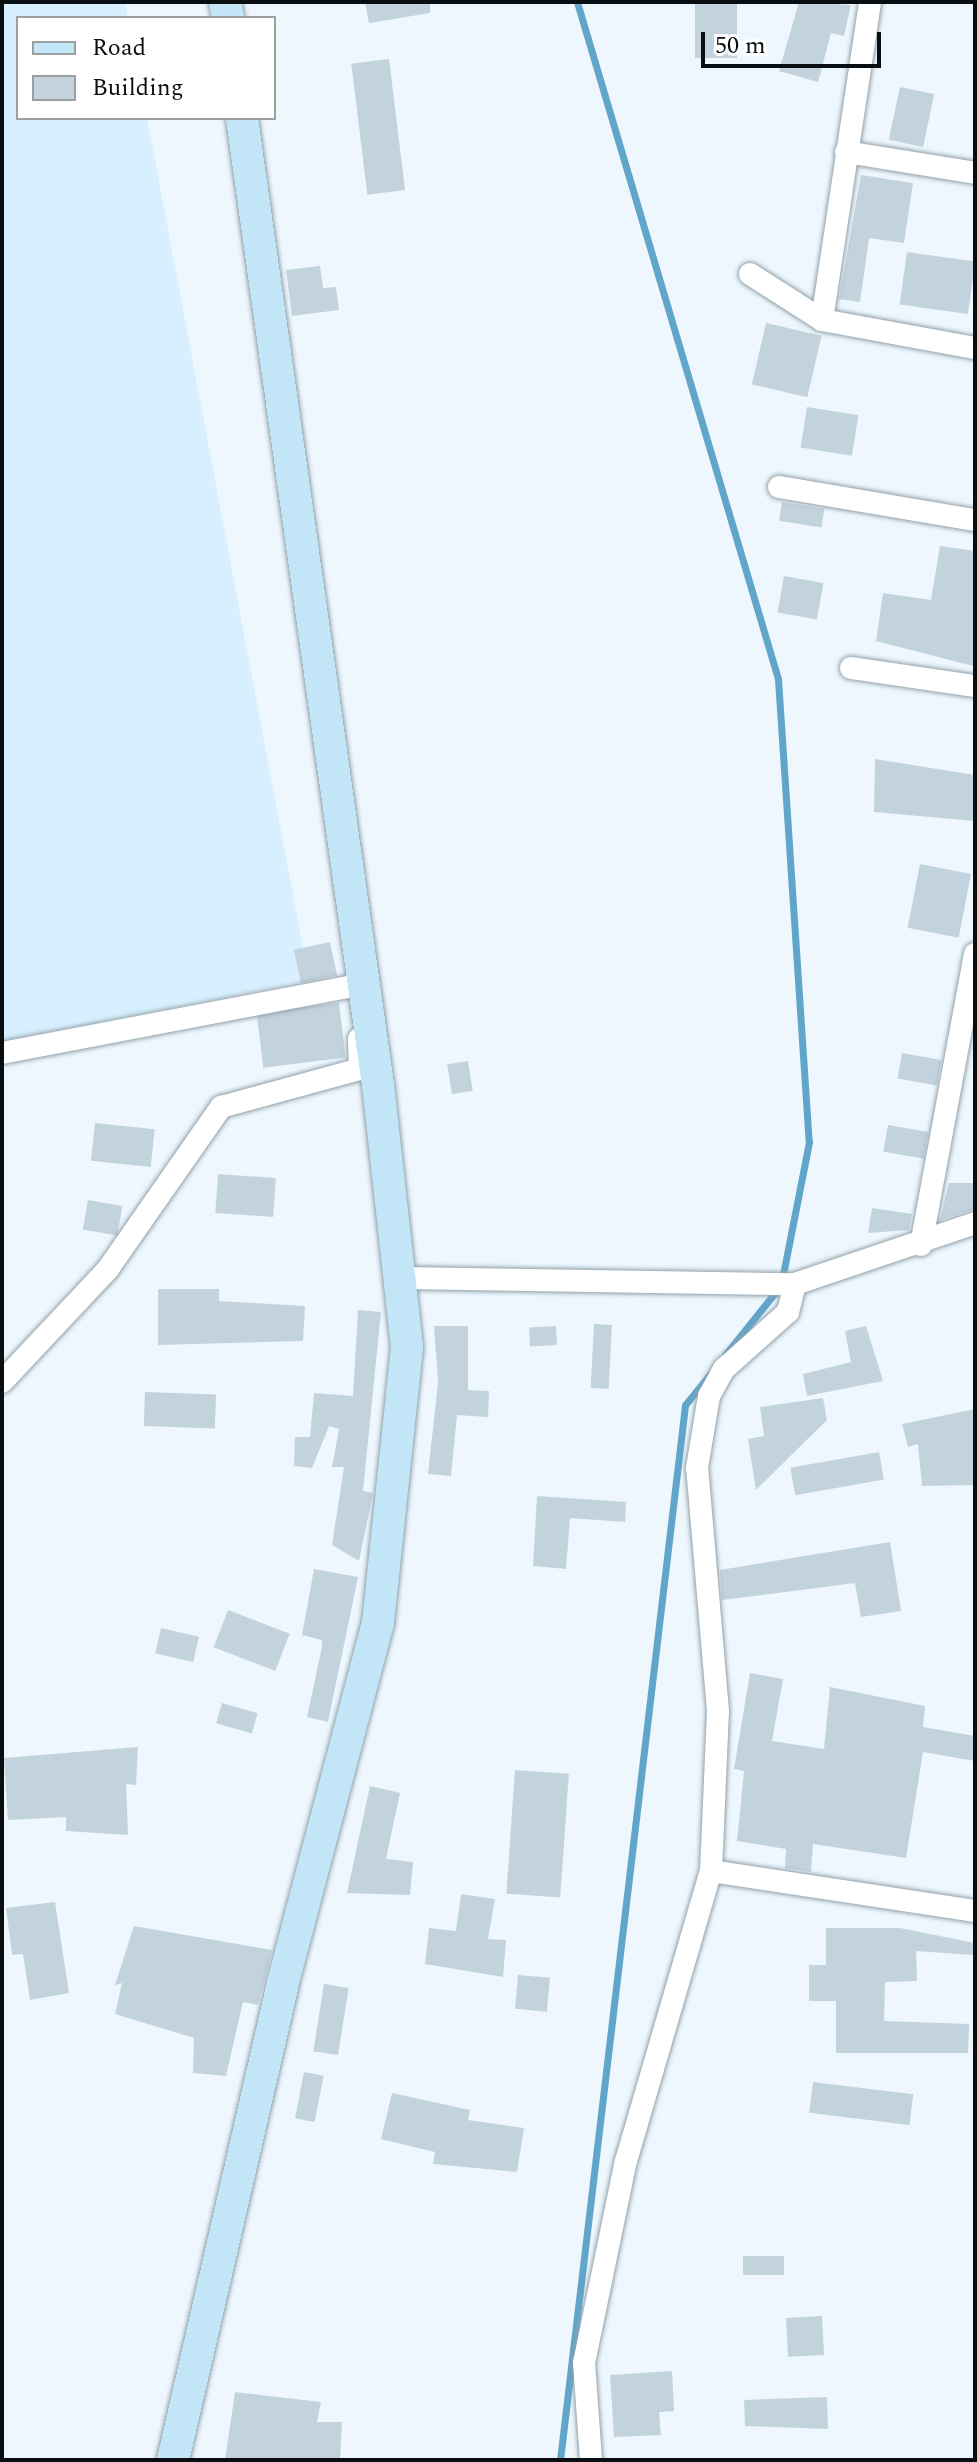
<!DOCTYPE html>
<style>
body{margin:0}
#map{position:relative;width:977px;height:2462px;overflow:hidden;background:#edf7fd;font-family:Spectral,serif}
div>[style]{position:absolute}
.built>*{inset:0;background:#d7effe}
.stream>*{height:7px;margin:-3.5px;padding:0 3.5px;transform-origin:3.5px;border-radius:3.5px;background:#61a5cb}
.building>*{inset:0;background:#c3d3de;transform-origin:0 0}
.roads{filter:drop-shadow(0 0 2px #91a1ab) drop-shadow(0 0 2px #91a1ab)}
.street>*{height:22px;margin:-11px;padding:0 11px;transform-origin:11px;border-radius:11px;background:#fff}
.secondary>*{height:32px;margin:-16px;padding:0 16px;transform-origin:16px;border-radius:16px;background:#c2e6f8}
span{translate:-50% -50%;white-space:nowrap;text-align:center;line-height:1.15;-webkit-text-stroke:6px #fff;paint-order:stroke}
.frame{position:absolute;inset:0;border:4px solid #080e11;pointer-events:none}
.legend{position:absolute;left:16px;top:16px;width:260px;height:104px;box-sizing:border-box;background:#fff;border:2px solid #9c9fa0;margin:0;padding:10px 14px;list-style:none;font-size:24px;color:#080e11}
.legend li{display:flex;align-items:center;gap:16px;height:40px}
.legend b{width:40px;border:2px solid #9c9fa0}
.scale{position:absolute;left:701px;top:32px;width:180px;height:36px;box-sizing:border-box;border:4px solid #080e11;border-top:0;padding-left:10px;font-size:24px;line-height:28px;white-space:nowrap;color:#080e11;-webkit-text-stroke:6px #fff;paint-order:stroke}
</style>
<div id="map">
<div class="built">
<i style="clip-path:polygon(2px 2px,125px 2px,128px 18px,18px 18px,18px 118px,147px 118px,309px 980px,2px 1042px)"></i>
</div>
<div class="stream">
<i style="left:577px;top:2px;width:706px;rotate:73.46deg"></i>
<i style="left:778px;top:679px;width:464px;rotate:86.2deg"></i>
<i style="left:809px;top:1142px;width:140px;rotate:101.1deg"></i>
<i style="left:725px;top:1355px;width:83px;rotate:-51.3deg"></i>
<i style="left:560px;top:2460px;width:1062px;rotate:-83.24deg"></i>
<i style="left:685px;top:1405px;width:40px;rotate:-51deg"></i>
</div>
<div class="building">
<i style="clip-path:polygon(365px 2px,430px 2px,430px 13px,369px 23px)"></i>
<i style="left:695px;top:2px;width:42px;height:56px"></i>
<i style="clip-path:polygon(799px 2px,851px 5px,844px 36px,831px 33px,818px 82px,779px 71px)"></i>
<i style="left:389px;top:59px;width:132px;height:38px;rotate:83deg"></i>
<i style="left:900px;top:87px;width:35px;height:54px;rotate:12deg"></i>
<i style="clip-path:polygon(861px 175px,913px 183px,904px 243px,869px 238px,860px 302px,839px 299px)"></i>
<i style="left:907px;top:252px;width:69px;height:53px;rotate:8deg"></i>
<i style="clip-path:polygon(320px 266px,323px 288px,336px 287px,339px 310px,292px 316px,286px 270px)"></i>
<i style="left:766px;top:323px;width:57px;height:63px;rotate:13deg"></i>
<i style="left:807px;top:407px;width:52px;height:41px;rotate:9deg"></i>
<i style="left:782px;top:502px;width:43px;height:19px;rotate:9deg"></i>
<i style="clip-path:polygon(940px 546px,975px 551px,973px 666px,876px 641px,883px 593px,931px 600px)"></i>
<i style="left:784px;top:576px;width:40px;height:37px;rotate:10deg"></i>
<i style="clip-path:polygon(875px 759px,975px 775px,975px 821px,874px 812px)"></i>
<i style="left:920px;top:864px;width:52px;height:65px;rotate:11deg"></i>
<i style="left:330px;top:942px;width:34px;height:37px;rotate:78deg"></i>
<i style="left:339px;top:1003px;width:55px;height:83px;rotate:83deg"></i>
<i style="left:902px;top:1053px;width:40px;height:26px;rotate:10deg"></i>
<i style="left:468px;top:1061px;width:30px;height:21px;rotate:81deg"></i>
<i style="left:95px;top:1123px;width:60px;height:38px;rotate:6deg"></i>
<i style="left:888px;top:1125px;width:41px;height:27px;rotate:10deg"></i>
<i style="left:218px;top:1174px;width:58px;height:39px;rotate:4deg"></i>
<i style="clip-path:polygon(949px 1183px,975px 1183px,975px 1209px,940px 1220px)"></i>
<i style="left:88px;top:1200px;width:35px;height:30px;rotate:10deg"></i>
<i style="clip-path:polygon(872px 1208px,912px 1214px,909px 1230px,868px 1233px)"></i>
<i style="clip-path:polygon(158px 1289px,219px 1289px,219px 1301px,305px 1306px,303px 1341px,158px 1345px)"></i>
<i style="clip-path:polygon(358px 1310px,381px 1312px,363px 1491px,373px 1493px,359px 1561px,332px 1545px,344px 1467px,332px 1467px,339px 1429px,329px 1426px,312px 1468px,294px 1466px,295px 1437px,310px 1437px,314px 1393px,353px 1396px)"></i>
<i style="left:594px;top:1324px;width:18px;height:64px;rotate:3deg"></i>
<i style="clip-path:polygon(434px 1326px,468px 1326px,468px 1390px,489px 1391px,488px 1417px,457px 1415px,451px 1476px,428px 1474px,438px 1382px)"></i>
<i style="left:556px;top:1326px;width:19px;height:27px;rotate:87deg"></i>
<i style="clip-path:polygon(866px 1326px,883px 1381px,807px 1396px,803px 1374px,851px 1362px,845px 1331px)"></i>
<i style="left:145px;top:1392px;width:71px;height:34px;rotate:2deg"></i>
<i style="clip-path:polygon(823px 1398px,827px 1420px,756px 1490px,748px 1439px,764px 1436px,760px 1407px)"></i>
<i style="clip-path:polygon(975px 1409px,975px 1485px,922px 1486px,918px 1444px,908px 1447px,902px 1424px)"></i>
<i style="left:879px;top:1452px;width:28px;height:90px;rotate:80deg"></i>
<i style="clip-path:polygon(537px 1496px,626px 1502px,625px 1522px,570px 1518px,566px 1569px,533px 1566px)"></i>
<i style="clip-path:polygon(890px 1542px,901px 1611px,861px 1617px,855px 1583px,722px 1600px,720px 1570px)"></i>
<i style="clip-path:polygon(314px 1569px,358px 1577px,328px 1722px,307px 1717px,322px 1647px,322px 1640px,302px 1635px)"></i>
<i style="left:228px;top:1610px;width:66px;height:40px;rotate:21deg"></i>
<i style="left:161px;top:1628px;width:39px;height:26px;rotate:13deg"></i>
<i style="clip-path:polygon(750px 1673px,783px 1679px,772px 1741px,824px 1749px,830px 1687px,925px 1706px,923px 1727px,975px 1736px,975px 1761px,923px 1752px,906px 1858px,813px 1844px,811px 1872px,785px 1868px,786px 1849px,737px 1841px,744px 1771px,734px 1769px)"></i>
<i style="left:222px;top:1703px;width:37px;height:21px;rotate:16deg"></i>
<i style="clip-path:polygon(138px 1747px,136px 1785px,126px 1784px,128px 1835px,66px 1831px,66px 1817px,8px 1820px,4px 1758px)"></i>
<i style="left:515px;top:1770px;width:54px;height:124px;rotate:4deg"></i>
<i style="clip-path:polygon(370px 1786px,400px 1793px,386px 1859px,413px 1862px,410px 1895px,347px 1893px)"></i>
<i style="clip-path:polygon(461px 1894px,495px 1899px,488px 1939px,506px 1940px,503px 1977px,425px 1964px,429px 1928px,456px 1931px)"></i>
<i style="clip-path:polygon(55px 1902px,69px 1993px,30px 2000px,23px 1954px,12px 1955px,6px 1908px)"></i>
<i style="clip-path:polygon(134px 1926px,272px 1950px,258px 2005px,243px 2002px,226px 2076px,193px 2073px,194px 2038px,115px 2014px,122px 1983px,115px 1985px)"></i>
<i style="clip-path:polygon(826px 1928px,900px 1928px,975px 1943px,973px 1955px,916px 1951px,917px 1981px,885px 1982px,884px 2021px,969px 2024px,968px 2053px,836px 2053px,836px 2001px,809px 2001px,809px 1965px,826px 1965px)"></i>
<i style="left:518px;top:1975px;width:32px;height:34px;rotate:5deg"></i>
<i style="left:324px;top:1984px;width:25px;height:68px;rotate:9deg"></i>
<i style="left:304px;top:2072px;width:20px;height:47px;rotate:11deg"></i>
<i style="left:813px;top:2082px;width:101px;height:31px;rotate:7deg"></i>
<i style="clip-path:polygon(392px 2093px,470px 2110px,468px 2120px,524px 2128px,517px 2172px,433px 2164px,435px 2152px,381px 2139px)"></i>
<i style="left:784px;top:2256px;width:19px;height:41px;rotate:90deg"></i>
<i style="left:822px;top:2316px;width:39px;height:36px;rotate:87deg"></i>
<i style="clip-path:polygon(672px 2371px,674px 2411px,659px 2412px,661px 2435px,614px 2437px,610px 2375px)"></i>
<i style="clip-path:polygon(235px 2392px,321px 2402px,317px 2422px,342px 2422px,340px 2460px,225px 2460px)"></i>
<i style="clip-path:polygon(827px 2397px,828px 2429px,745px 2426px,744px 2400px)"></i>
</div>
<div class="roads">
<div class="street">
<i style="left:846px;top:152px;width:131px;rotate:9.2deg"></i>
<i style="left:750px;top:274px;width:85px;rotate:32.6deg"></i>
<i style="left:822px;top:320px;width:156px;rotate:10.4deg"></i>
<i style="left:822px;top:320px;width:322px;rotate:-81.4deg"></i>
<i style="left:779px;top:487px;width:199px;rotate:9.6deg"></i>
<i style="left:851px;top:668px;width:125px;rotate:8.3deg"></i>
<i style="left:2px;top:1053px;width:369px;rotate:-10.8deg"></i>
<i style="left:921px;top:1245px;width:296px;rotate:-79.5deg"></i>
<i style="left:400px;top:1278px;width:395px;rotate:0.9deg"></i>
<i style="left:795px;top:1284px;width:190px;rotate:-18.7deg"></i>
<i style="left:2px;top:1382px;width:155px;rotate:-46.8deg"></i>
<i style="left:108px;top:1269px;width:198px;rotate:-55.1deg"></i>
<i style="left:221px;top:1107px;width:144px;rotate:-15.3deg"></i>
<i style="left:360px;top:1069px;width:30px;rotate:-92deg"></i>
<i style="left:711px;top:1871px;width:267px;rotate:8.6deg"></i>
<i style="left:591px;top:2460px;width:97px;rotate:-94.1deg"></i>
<i style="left:584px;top:2363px;width:206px;rotate:-78.3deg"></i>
<i style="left:626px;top:2161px;width:302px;rotate:-73.7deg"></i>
<i style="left:711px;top:1871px;width:160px;rotate:-87.5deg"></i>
<i style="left:718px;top:1711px;width:244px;rotate:-94.9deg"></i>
<i style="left:697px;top:1468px;width:73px;rotate:-80.5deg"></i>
<i style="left:709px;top:1396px;width:31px;rotate:-61deg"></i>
<i style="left:724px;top:1369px;width:86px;rotate:-41.7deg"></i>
<i style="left:788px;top:1312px;width:29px;rotate:-76deg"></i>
</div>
<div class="secondary">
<i style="left:225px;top:2px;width:16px;rotate:79deg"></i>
<i style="left:173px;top:2460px;width:486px;rotate:-77deg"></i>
<i style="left:282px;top:1986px;width:375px;rotate:-75.2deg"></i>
<i style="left:378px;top:1623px;width:278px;rotate:-84deg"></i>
<i style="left:407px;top:1347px;width:264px;rotate:-96.3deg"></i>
<i style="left:378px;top:1085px;width:977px;rotate:-98.01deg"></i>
</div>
</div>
<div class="frame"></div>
<ul class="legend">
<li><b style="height:10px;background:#c2e6f8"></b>Road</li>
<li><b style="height:22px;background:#c3d3de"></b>Building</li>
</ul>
<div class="scale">50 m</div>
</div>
